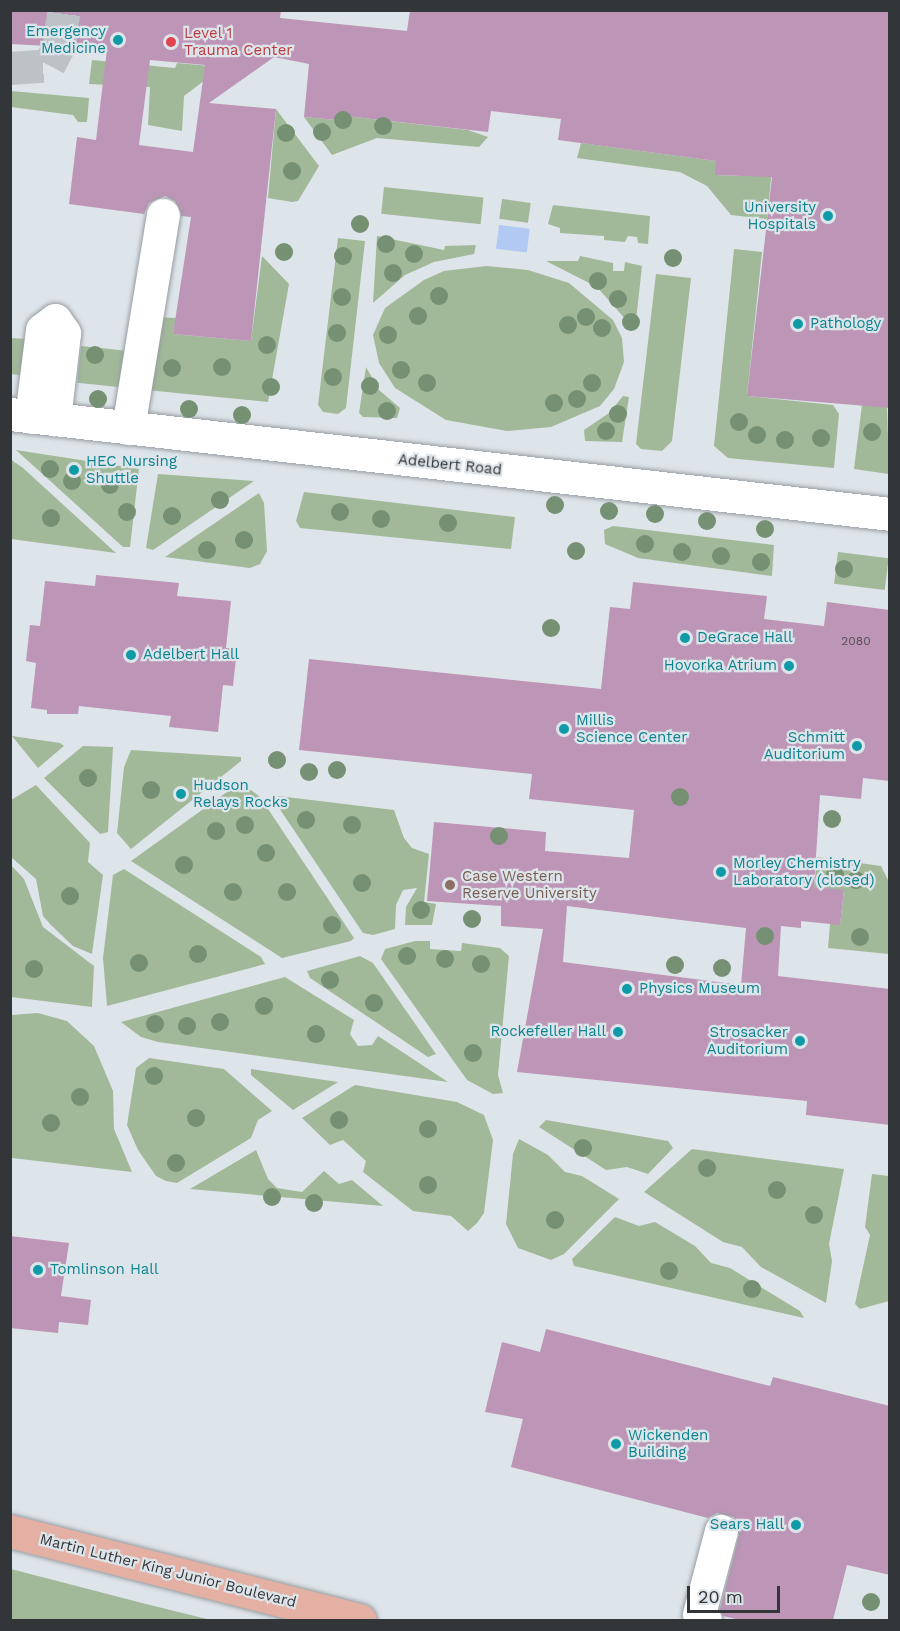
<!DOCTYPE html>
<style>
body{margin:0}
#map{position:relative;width:900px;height:1631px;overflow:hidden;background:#dee5ea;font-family:"Work Sans",sans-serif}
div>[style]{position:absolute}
.green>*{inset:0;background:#a1b999;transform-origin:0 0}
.water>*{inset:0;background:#b2c9f4;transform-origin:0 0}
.building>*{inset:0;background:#bd95b7}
.minor-tunnel>*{height:33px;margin-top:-16.5px;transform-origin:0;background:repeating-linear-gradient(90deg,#bcc2c6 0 33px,transparent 0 49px)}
.roads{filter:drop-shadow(0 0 2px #979da2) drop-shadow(0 0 2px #979da2)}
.minor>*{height:33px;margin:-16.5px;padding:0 16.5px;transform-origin:16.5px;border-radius:16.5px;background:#fff}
.major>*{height:33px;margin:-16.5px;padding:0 16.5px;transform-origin:16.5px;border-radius:16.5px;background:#e3b0a3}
.trees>*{width:18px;height:18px;margin:-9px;border-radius:50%;background:#769073}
.dots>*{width:16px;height:16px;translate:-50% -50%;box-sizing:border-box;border:3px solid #dee5ea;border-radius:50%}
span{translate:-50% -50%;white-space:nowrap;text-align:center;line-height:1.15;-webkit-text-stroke:4.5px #dee5ea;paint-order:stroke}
.number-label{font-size:12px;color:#564e58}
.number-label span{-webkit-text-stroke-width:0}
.culture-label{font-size:15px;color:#0d838f}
.right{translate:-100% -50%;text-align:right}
.left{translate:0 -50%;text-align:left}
.health-label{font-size:15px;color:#be3a42}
.street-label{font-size:15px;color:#333638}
.education-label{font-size:15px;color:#785e54}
.frame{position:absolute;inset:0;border:12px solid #333638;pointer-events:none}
.scale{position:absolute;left:687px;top:1586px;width:93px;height:27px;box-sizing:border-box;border:3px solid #333638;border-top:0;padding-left:8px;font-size:18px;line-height:21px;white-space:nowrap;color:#333638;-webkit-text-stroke:4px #dee5ea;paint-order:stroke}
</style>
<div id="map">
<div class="green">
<i style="clip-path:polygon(92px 60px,175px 68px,177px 63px,222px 67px,184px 96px,182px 131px,148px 125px,150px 87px,89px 84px)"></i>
<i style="clip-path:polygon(11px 91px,89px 98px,87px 122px,78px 122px,73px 115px,11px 107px)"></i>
<i style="clip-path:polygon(276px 109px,319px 166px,298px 201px,292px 202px,268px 198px)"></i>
<i style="clip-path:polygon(337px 115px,468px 130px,488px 137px,479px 147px,377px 138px,332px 155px,304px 117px,336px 120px)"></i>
<i style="clip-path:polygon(581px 143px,716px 161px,716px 175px,740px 176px,742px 166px,772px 169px,767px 219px,731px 215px,707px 186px,680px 172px,577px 158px)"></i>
<i style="left:384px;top:187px;width:100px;height:27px;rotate:6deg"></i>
<i style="left:502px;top:199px;width:29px;height:20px;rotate:8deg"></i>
<i style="clip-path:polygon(553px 205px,650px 216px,648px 244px,638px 243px,637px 237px,628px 236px,625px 242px,604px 240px,604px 236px,560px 233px,560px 228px,548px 224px)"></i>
<i style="clip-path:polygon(377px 236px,444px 250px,445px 246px,476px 245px,474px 254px,434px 262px,405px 275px,373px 303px)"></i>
<i style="clip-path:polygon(338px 238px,365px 241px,346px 408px,338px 414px,323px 412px,318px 405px)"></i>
<i style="clip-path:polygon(734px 249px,762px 252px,747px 396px,833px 405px,839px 414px,834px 468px,728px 458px,714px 446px)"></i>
<i style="clip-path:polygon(262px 256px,289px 284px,268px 402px,146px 390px,154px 317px,176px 318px,173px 334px,251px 341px)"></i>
<i style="clip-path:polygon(580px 256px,613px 263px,613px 271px,624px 271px,625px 262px,642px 266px,635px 330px,597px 287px,546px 261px,578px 261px)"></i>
<i style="clip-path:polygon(486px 266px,528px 270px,569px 283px,613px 320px,622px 338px,624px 362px,614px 389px,600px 406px,551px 427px,507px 431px,446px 420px,395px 388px,379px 363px,373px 335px,385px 308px,424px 280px,444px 271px)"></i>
<i style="clip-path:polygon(656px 274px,691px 278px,672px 441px,662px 451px,641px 449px,636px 444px)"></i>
<i style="clip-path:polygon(10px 338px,28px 339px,26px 376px,11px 374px)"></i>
<i style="left:81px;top:346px;width:46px;height:37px;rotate:6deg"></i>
<i style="clip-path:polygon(366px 367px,379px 390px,400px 408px,397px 418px,363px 417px,359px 413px)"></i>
<i style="clip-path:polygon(623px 396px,629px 397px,622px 442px,585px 441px,584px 430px,609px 413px)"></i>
<i style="clip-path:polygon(862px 405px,887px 407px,889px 474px,854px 469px)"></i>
<i style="clip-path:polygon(16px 450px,139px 469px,130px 547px,123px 547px)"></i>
<i style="clip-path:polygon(10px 459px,23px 468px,116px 553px,11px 539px)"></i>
<i style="clip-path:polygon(158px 474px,254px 481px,153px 550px,146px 548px)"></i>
<i style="clip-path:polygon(304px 492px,515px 517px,511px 549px,300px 528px,296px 521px)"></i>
<i style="clip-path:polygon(259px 493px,264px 503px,267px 551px,260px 564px,250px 568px,165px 557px)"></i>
<i style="clip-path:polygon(613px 526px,774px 545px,772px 576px,638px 558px,605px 544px,604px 530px)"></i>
<i style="left:838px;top:552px;width:51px;height:32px;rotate:7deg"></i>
<i style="clip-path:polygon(12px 736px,60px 743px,64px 746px,38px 768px)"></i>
<i style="clip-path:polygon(83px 746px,113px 747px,108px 832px,100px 834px,44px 778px)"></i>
<i style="clip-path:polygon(131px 750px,241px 757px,241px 761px,131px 849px,117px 833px,124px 767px)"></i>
<i style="clip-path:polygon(36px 785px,90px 843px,88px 862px,103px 875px,92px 954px,73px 946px,50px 924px,43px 916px,36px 879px,11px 857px,11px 800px)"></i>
<i style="clip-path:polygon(234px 787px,251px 790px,260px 797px,354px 938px,351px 941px,282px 958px,131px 861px)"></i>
<i style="clip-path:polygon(278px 796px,394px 810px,404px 838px,412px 848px,429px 854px,424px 902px,436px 904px,432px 925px,405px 925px,406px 907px,417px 888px,403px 890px,396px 905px,395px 929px,373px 935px,363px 933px,275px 802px)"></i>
<i style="clip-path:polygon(817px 857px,881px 866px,889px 882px,889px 954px,828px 948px,830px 924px,840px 924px,844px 891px,814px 887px)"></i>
<i style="clip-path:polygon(11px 865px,24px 879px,43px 927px,94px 966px,92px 1007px,11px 997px)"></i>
<i style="clip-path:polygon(124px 869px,261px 957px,265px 964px,107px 1006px,103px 958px,113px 875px)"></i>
<i style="clip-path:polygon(415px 941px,430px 941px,430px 949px,461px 951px,462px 943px,500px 948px,509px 956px,498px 1075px,503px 1093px,493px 1094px,467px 1080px,381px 959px,385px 949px)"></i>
<i style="clip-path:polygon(360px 956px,373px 963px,436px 1054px,428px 1057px,310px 978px,307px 971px)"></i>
<i style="clip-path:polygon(285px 977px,354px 1020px,350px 1034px,358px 1046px,372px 1045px,378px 1036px,448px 1082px,158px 1042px,141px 1037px,121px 1022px)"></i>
<i style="clip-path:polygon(38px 1013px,67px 1021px,94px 1046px,113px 1091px,114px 1129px,132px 1172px,12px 1158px,11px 1015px)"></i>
<i style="clip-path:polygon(149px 1058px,224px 1069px,272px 1111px,258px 1120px,251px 1138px,177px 1183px,166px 1181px,156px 1176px,138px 1150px,127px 1125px,136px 1068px)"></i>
<i style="clip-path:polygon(251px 1069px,338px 1082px,293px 1110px,251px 1075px)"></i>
<i style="clip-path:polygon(355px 1085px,457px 1102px,484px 1115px,493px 1140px,484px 1213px,477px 1223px,468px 1231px,451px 1216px,413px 1211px,363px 1172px,366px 1161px,343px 1140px,330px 1145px,302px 1118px)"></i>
<i style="clip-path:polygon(546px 1120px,668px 1141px,673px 1148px,648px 1174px,627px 1167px,606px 1170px,539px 1127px)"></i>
<i style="clip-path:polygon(519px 1139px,548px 1155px,565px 1172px,582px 1176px,619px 1199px,564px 1254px,551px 1260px,518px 1248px,506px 1224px,513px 1154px)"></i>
<i style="clip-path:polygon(692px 1149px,844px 1169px,829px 1244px,832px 1261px,826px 1303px,761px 1267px,742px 1247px,723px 1242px,644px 1192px)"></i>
<i style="clip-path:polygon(256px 1150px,268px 1179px,277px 1188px,302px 1192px,324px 1171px,339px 1184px,352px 1180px,383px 1206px,190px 1189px)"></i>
<i style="clip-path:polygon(872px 1174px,889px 1176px,889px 1301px,860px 1309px,855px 1304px,870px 1235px,865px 1227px)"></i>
<i style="clip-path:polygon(615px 1217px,639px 1226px,655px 1222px,695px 1246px,711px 1263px,730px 1268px,800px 1311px,804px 1318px,574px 1266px,572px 1259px)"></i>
<i style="clip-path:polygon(11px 1569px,142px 1603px,211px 1620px,11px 1620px)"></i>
</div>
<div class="water">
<i style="left:499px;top:225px;width:31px;height:24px;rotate:7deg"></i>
</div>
<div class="building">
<i style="clip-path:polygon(evenodd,10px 10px,281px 10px,280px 18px,407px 31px,410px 10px,890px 10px,890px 408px,747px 396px,772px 177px,715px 175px,716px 161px,558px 140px,561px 119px,491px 111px,488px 132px,337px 115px,336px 120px,304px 117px,309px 64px,274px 57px,209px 103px,276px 109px,251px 341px,173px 334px,191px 217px,181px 216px,175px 201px,165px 196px,149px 203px,144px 214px,69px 204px,77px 137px,96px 140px,107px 49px,10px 44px,10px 10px,150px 60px,205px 65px,193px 152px,139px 145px,150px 60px)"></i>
<i style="clip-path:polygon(96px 575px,179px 583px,177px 596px,231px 601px,226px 648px,237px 649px,233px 686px,223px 685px,218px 732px,169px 727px,171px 716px,79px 706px,78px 714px,47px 714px,47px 710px,31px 708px,36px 663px,26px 661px,30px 625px,40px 626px,45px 581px,95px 586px)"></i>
<i style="clip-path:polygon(evenodd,633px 582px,767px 596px,764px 619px,824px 626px,827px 602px,890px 610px,890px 781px,863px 778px,861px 799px,820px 795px,814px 887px,844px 890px,840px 925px,801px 921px,801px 928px,781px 926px,778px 976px,890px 989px,890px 1125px,806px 1115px,807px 1101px,517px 1072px,543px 929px,501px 926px,501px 906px,427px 901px,434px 822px,546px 832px,545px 851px,629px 858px,634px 810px,529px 799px,532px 774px,299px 750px,309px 659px,601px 689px,610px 607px,630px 609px,633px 582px,567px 906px,746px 928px,741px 985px,563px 962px,567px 906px)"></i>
<i style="clip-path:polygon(10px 1236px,69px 1243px,61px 1296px,91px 1300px,88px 1325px,59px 1322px,58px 1333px,10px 1328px)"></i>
<i style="clip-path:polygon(546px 1329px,770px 1386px,773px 1377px,890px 1406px,890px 1575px,847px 1565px,833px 1620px,740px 1620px,723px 1616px,720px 1609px,739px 1535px,734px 1517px,717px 1513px,708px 1518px,511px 1467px,523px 1419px,485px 1412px,502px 1342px,540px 1352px)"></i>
</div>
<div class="minor-tunnel">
<i style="left:10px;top:68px;width:39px;rotate:-4deg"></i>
<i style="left:49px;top:65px;width:21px;rotate:-62deg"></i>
<i style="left:59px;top:46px;width:36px;rotate:-82deg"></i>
</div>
<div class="roads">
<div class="minor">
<i style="left:10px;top:414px;width:886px;rotate:6.48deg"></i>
<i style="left:31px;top:417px;width:88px;rotate:-82.8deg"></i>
<i style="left:42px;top:330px;width:16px;rotate:-38deg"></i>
<i style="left:55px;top:320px;width:16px;rotate:55deg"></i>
<i style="left:64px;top:333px;width:87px;rotate:96.6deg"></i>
<i style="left:128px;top:428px;width:216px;rotate:-80.7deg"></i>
<i style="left:705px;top:1620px;width:8px;rotate:-135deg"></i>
<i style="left:699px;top:1614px;width:86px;rotate:-75.2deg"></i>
</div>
<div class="major">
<i style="left:10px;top:1531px;width:361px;rotate:14.3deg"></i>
</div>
</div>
<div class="trees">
<i style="left:343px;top:120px"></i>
<i style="left:383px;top:126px"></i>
<i style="left:322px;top:132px"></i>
<i style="left:286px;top:133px"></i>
<i style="left:292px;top:171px"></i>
<i style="left:360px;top:224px"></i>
<i style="left:386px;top:244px"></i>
<i style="left:284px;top:252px"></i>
<i style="left:414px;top:254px"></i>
<i style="left:343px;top:256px"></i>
<i style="left:673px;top:258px"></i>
<i style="left:393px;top:273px"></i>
<i style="left:598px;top:281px"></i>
<i style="left:439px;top:296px"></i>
<i style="left:342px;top:297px"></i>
<i style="left:618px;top:299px"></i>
<i style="left:418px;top:316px"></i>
<i style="left:586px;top:317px"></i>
<i style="left:631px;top:322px"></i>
<i style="left:568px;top:325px"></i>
<i style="left:602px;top:328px"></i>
<i style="left:337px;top:333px"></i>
<i style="left:388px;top:335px"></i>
<i style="left:267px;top:345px"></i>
<i style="left:95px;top:355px"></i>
<i style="left:222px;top:367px"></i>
<i style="left:172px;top:368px"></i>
<i style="left:401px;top:370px"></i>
<i style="left:333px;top:377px"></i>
<i style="left:427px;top:383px"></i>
<i style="left:592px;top:383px"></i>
<i style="left:370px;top:386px"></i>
<i style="left:271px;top:387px"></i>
<i style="left:98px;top:399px"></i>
<i style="left:577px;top:399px"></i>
<i style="left:554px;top:403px"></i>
<i style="left:189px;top:409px"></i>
<i style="left:387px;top:411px"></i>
<i style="left:618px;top:414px"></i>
<i style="left:242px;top:415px"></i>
<i style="left:739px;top:422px"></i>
<i style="left:606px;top:431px"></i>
<i style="left:872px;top:432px"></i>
<i style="left:757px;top:435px"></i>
<i style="left:821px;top:438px"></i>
<i style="left:785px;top:440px"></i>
<i style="left:50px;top:469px"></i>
<i style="left:72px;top:481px"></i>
<i style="left:110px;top:485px"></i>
<i style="left:220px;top:500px"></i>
<i style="left:555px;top:505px"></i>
<i style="left:609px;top:511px"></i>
<i style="left:127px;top:512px"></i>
<i style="left:340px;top:512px"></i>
<i style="left:655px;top:514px"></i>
<i style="left:172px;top:516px"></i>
<i style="left:51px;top:518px"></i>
<i style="left:381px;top:519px"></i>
<i style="left:707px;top:521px"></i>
<i style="left:448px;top:523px"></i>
<i style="left:765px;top:529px"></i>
<i style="left:244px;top:540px"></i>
<i style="left:645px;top:544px"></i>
<i style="left:207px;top:550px"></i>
<i style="left:576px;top:551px"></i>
<i style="left:682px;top:552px"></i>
<i style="left:721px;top:556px"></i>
<i style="left:761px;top:562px"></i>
<i style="left:844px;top:569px"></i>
<i style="left:551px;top:628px"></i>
<i style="left:277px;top:760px"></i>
<i style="left:337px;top:770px"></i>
<i style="left:309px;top:772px"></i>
<i style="left:88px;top:778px"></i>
<i style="left:151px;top:790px"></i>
<i style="left:680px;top:797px"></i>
<i style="left:832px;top:819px"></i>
<i style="left:306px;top:820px"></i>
<i style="left:245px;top:825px"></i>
<i style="left:352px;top:825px"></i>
<i style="left:216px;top:831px"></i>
<i style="left:499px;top:836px"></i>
<i style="left:266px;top:853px"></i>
<i style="left:184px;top:865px"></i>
<i style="left:835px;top:875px"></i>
<i style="left:856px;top:880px"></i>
<i style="left:362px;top:883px"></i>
<i style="left:233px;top:892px"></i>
<i style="left:287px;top:892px"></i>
<i style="left:70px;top:896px"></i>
<i style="left:421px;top:910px"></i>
<i style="left:472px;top:919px"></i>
<i style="left:332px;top:925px"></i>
<i style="left:765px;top:936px"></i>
<i style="left:860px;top:937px"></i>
<i style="left:198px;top:954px"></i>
<i style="left:407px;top:956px"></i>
<i style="left:445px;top:959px"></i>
<i style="left:139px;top:963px"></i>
<i style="left:481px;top:964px"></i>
<i style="left:675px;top:965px"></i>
<i style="left:722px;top:968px"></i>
<i style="left:34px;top:969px"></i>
<i style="left:330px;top:980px"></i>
<i style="left:374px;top:1003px"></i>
<i style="left:264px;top:1006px"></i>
<i style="left:220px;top:1022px"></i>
<i style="left:155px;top:1024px"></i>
<i style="left:187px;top:1026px"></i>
<i style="left:316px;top:1034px"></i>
<i style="left:473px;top:1053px"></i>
<i style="left:154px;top:1076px"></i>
<i style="left:80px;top:1097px"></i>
<i style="left:196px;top:1118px"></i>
<i style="left:339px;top:1120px"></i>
<i style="left:51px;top:1123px"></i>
<i style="left:428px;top:1129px"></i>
<i style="left:583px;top:1148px"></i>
<i style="left:176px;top:1163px"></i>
<i style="left:707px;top:1168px"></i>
<i style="left:428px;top:1185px"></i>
<i style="left:777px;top:1190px"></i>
<i style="left:272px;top:1197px"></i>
<i style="left:314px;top:1203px"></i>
<i style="left:814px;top:1215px"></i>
<i style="left:555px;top:1220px"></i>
<i style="left:669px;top:1271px"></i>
<i style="left:752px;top:1289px"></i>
<i style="left:871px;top:1602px"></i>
</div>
<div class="dots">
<i style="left:118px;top:40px;background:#0f9aa8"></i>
<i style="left:171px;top:42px;background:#e0444e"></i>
<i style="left:828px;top:216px;background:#0f9aa8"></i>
<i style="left:798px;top:324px;background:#0f9aa8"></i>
<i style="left:74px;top:470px;background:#0f9aa8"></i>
<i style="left:685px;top:638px;background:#0f9aa8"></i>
<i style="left:131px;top:655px;background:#0f9aa8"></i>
<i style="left:789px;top:666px;background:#0f9aa8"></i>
<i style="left:564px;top:729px;background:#0f9aa8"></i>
<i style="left:857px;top:746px;background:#0f9aa8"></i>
<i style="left:181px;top:794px;background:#0f9aa8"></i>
<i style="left:721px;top:872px;background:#0f9aa8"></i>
<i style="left:450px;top:885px;background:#8d6e63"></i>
<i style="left:627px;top:989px;background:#0f9aa8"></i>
<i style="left:618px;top:1032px;background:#0f9aa8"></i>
<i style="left:800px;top:1041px;background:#0f9aa8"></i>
<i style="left:38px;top:1270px;background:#0f9aa8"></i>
<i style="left:616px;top:1444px;background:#0f9aa8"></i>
<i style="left:796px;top:1525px;background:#0f9aa8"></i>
</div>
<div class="number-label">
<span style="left:856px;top:642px">2080</span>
</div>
<div class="culture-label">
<span class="right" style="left:106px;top:40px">Emergency<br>Medicine</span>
<span class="right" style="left:816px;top:216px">University<br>Hospitals</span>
<span class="left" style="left:810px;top:324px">Pathology</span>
<span class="left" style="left:86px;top:470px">HEC Nursing<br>Shuttle</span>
<span class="left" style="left:697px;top:638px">DeGrace Hall</span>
<span class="left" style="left:143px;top:655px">Adelbert Hall</span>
<span class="right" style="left:777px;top:666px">Hovorka Atrium</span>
<span class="left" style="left:576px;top:729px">Millis<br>Science Center</span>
<span class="right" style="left:845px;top:746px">Schmitt<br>Auditorium</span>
<span class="left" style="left:193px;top:794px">Hudson<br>Relays Rocks</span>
<span class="left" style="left:733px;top:872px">Morley Chemistry<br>Laboratory (closed)</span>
<span class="left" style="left:639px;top:989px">Physics Museum</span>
<span class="right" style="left:606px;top:1032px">Rockefeller Hall</span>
<span class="right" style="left:788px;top:1041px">Strosacker<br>Auditorium</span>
<span class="left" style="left:50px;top:1270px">Tomlinson Hall</span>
<span class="left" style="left:628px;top:1444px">Wickenden<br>Building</span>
<span class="right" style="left:784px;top:1525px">Sears Hall</span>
</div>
<div class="health-label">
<span class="left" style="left:184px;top:42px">Level 1<br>Trauma Center</span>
</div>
<div class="street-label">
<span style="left:450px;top:465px;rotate:6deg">Adelbert Road</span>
<span style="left:168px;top:1571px;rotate:14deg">Martin Luther King Junior Boulevard</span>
</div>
<div class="education-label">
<span class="left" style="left:462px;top:885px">Case Western<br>Reserve University</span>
</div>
<div class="frame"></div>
<div class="scale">20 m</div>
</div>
